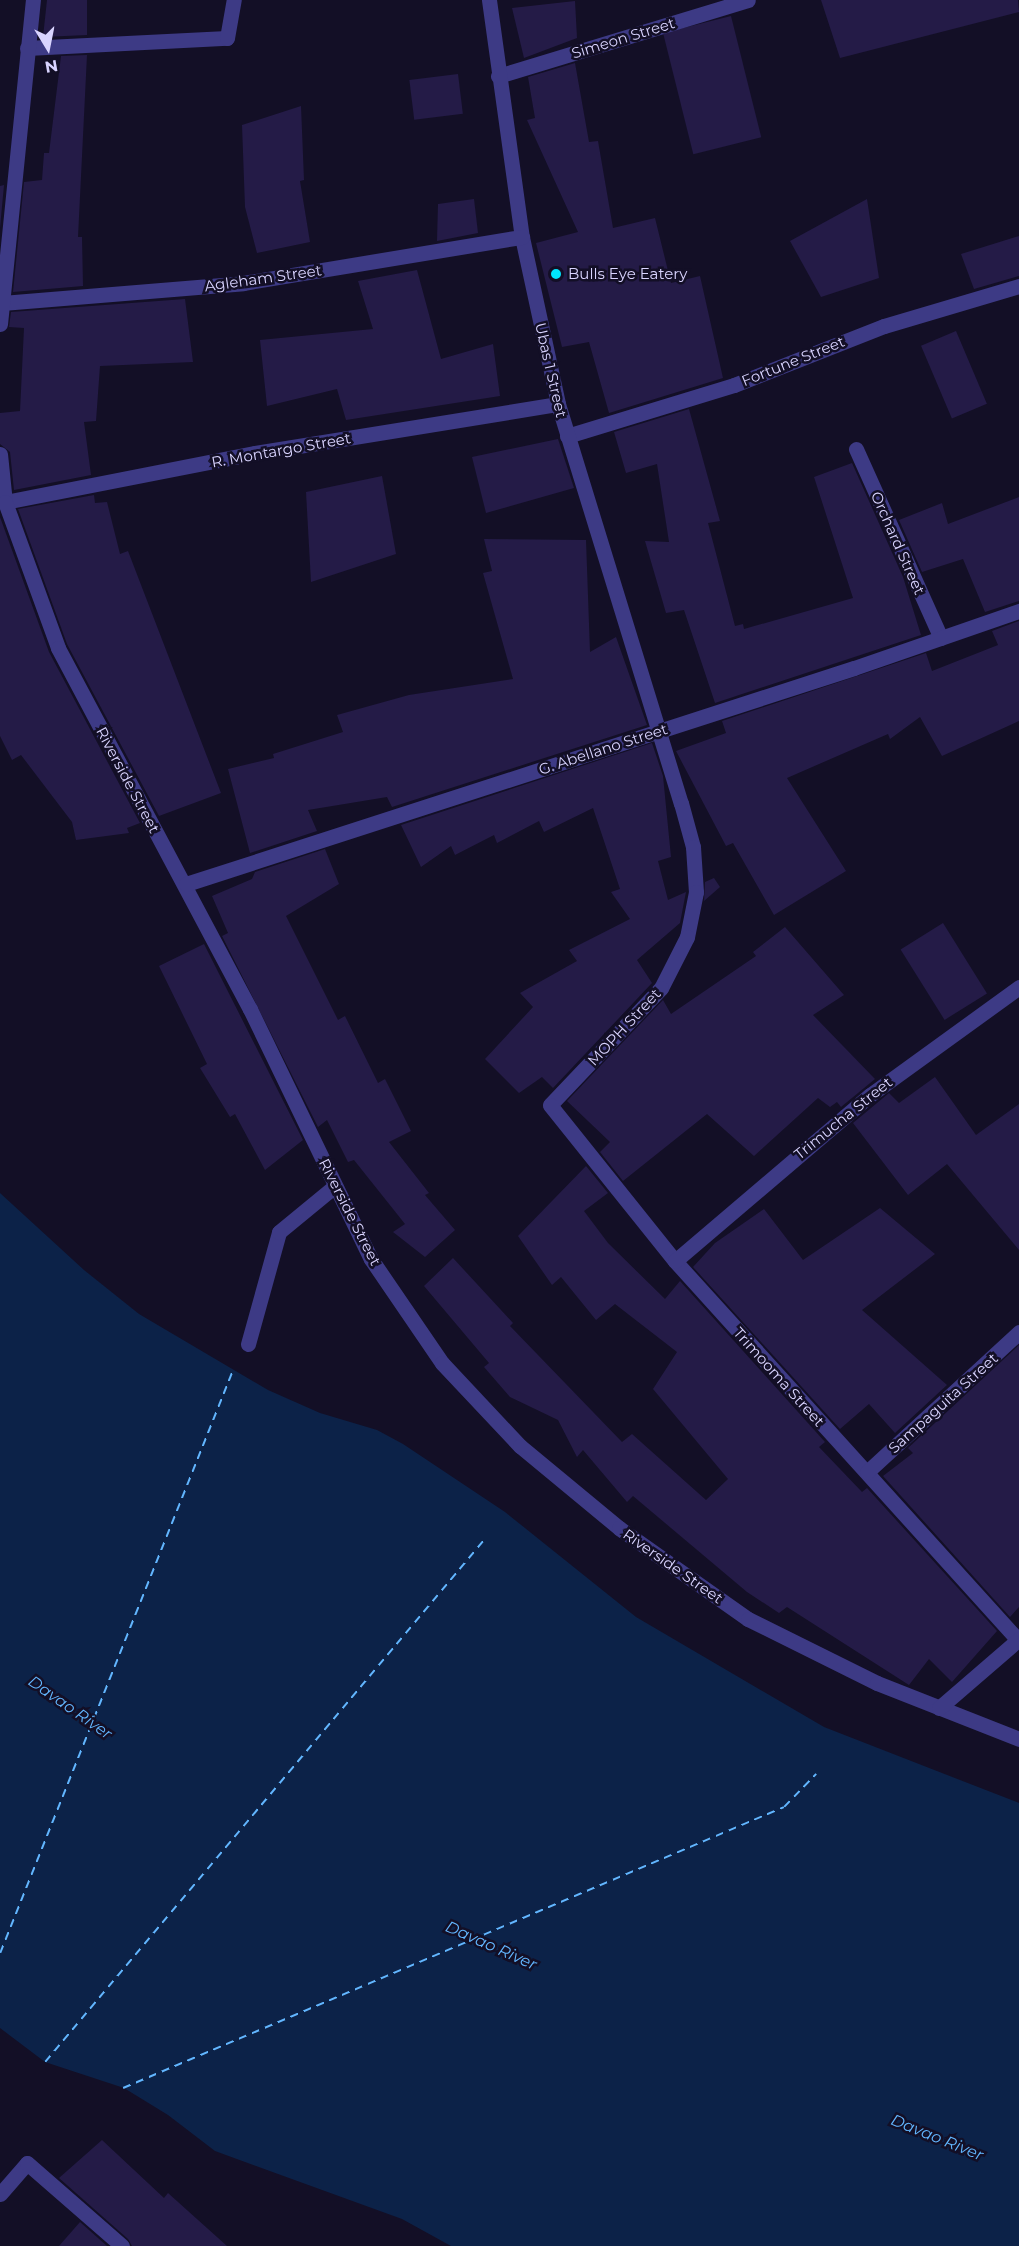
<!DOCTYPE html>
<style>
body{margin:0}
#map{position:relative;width:1019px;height:2246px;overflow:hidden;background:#130f26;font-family:Montserrat,sans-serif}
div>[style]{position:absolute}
.water>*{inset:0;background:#0c2248}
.ferry>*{height:1.5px;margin-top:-0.75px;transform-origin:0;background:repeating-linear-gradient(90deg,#62b6ff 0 8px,transparent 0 14px)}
.building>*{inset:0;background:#241b47;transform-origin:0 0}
.lane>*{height:15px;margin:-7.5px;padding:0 7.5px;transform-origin:7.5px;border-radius:7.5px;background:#3d3a85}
.street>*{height:15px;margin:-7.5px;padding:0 7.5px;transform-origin:7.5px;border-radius:7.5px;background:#3d3a85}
.dots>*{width:16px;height:16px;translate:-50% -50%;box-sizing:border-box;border:3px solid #130f26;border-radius:50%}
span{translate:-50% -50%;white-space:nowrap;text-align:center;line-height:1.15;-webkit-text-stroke:5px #130f26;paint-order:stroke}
.street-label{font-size:15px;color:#d9d4ff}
.poi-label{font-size:15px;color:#d9d4ff}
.left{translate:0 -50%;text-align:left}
.water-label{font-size:16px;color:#62b6ff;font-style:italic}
.north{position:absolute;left:18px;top:18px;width:60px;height:60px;-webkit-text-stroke:4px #130f26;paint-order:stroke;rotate:170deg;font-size:16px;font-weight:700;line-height:24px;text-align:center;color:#d9d4ff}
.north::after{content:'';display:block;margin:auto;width:21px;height:27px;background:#d9d4ff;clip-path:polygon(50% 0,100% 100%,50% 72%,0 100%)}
</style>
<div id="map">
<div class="water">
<i style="clip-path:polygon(0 1193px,84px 1270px,139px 1314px,268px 1390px,320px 1413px,377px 1430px,403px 1444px,505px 1512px,636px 1617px,824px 1727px,1019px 1803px,1019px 2246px,451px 2246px,402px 2219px,215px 2151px,168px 2115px,124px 2088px,45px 2062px,0 2028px)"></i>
</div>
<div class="ferry">
<i style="left:0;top:1953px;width:628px;rotate:-68.22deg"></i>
<i style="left:45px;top:2062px;width:682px;rotate:-49.94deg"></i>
<i style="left:123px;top:2088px;width:718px;rotate:-23.03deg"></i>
<i style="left:784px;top:1807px;width:46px;rotate:-45.9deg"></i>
</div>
<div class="building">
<i style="clip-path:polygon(47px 0,87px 0,87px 35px,43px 37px)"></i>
<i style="clip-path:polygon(821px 0,1018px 0,1019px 12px,840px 58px)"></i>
<i style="clip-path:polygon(575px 1px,577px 38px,524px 58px,512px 8px)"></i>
<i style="left:731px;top:16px;width:125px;height:70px;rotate:76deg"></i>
<i style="clip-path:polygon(87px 55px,78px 237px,82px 237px,83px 286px,13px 292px,24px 182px,42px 180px,44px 153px,49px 153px,61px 56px)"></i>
<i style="clip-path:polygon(575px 63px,589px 142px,598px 141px,613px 228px,655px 218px,671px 283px,700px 276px,723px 378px,609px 413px,589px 342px,562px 347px,536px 243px,578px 232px,527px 120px,535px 118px,528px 77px)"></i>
<i style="left:458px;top:74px;width:40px;height:49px;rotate:83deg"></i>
<i style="clip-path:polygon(301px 106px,304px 180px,300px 181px,310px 242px,257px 253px,245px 207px,242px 125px)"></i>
<i style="clip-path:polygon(4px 185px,0 228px,0 186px)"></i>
<i style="clip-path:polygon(474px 199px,478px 233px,437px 241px,438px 204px)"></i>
<i style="clip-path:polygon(867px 199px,879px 278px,821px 297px,790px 241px)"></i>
<i style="clip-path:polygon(1019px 236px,1019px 276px,974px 289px,961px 254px)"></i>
<i style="clip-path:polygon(417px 270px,441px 359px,493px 344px,500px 396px,346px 420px,337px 389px,267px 406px,260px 340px,373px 329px,358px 281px)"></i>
<i style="clip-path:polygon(185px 299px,193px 362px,100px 366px,96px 421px,84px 422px,91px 475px,14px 490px,10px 452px,0 444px,0 413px,20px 411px,24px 328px,9px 327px,11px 312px)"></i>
<i style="left:956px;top:331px;width:79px;height:38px;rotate:67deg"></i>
<i style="clip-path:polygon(689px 409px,720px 521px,708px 523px,735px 626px,743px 624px,744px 629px,853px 598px,814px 477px,852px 463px,903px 577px,921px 635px,715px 703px,684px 610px,666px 613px,645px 541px,669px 542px,657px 464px,626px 473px,614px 432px)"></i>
<i style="clip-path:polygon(558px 439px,574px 488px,486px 513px,472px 457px)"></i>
<i style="clip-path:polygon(382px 476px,396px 554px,311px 582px,306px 492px)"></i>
<i style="clip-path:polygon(94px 495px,95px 503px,107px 502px,120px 554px,128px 551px,221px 793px,159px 816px,67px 644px,18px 509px)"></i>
<i style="clip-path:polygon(1019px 497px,1019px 601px,985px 612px,963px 559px,922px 572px,899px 520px,942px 503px,948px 524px)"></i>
<i style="clip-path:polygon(0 517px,49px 652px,140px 823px,127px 828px,129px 833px,76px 840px,72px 822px,21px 755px,12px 760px,0 736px)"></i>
<i style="clip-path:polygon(484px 539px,586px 540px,590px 652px,616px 637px,647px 725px,392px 807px,387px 797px,308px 810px,317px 831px,250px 853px,228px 769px,274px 758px,273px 754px,343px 732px,337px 715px,409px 695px,513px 679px,483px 573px,492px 571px)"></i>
<i style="clip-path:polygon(1019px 621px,1019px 721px,942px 756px,920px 717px,890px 739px,888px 734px,787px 778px,846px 871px,774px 915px,733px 843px,726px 846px,676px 751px,726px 733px,722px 721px,926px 653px,932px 671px,998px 645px,992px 631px)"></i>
<i style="clip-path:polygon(652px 743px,663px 776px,671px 857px,658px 861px,668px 900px,686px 892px,680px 923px,637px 960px,652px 983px,553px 1088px,542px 1077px,519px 1093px,485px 1059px,533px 1007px,520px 993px,577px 961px,569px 950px,630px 919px,611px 892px,620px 889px,593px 808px,544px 832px,539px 821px,497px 843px,494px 835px,455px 855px,451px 846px,421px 867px,401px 825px)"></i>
<i style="clip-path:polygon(325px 849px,339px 884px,286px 916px,338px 1020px,345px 1016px,378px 1083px,385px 1079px,411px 1131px,389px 1142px,429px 1193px,425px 1195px,455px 1230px,425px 1257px,393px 1232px,405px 1224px,354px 1160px,348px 1162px,327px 1120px,318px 1127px,222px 936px,228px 933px,212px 896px,252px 879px,255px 872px)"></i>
<i style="clip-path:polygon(714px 878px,720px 887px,704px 901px,705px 882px)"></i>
<i style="left:943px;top:923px;width:83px;height:50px;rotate:58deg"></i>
<i style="clip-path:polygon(785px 927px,844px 995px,813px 1015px,875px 1079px,841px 1107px,837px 1102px,830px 1107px,818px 1098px,754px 1156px,707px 1114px,623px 1181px,600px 1152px,610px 1142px,567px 1101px,663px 1000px,671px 1014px,756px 956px,753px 952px)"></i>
<i style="clip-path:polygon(204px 944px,303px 1140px,265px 1170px,235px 1114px,230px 1117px,200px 1068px,207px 1064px,159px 966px)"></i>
<i style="clip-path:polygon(935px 1077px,976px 1135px,1019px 1104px,1019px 1250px,947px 1164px,908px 1195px,853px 1123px,889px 1093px,899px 1103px)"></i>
<i style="clip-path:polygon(586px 1166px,608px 1193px,584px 1211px,608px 1243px,665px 1299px,680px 1281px,825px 1442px,819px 1447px,862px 1492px,867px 1488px,997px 1631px,952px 1682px,929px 1659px,909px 1685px,787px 1607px,779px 1613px,747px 1592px,633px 1496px,627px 1502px,583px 1450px,577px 1457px,558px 1420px,510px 1397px,484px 1367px,489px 1363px,424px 1286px,453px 1258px,513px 1323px,510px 1326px,622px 1442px,632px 1434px,706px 1500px,728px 1479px,653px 1389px,677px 1352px,615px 1304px,596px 1320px,561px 1277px,552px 1285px,518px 1236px)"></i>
<i style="clip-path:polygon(880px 1208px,935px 1254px,862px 1310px,947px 1385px,895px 1433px,869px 1404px,840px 1429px,693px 1267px,715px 1243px,764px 1209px,803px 1260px)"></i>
<i style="clip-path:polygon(1019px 1345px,1019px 1607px,1010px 1617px,883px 1476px,913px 1453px,908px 1448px)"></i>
<i style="clip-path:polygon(102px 2140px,164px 2198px,168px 2193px,227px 2246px,132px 2246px,128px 2239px,59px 2178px)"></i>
<i style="clip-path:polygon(80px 2222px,107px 2246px,59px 2246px)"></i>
</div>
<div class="lane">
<i style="left:498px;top:76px;width:261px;rotate:-16.9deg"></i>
<i style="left:567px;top:436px;width:175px;rotate:-17deg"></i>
<i style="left:734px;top:385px;width:161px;rotate:-21.5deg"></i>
<i style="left:884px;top:326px;width:141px;rotate:-16.5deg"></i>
<i style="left:5px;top:502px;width:255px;rotate:-11.1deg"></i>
<i style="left:255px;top:453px;width:307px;rotate:-9.2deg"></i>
<i style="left:248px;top:1344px;width:116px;rotate:-74.5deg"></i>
<i style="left:279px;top:1232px;width:72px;rotate:-39.4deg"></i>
</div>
<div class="street">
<i style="left:489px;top:0;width:239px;rotate:82.1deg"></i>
<i style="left:522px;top:237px;width:171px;rotate:77.8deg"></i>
<i style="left:558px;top:404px;width:418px;rotate:72.9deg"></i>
<i style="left:681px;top:803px;width:46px;rotate:74.7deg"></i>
<i style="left:693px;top:847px;width:45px;rotate:86.2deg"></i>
<i style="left:696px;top:892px;width:46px;rotate:101.3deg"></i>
<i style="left:687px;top:937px;width:57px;rotate:117deg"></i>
<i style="left:661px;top:988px;width:161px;rotate:133.5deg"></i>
<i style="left:550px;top:1105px;width:200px;rotate:51.3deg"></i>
<i style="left:675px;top:1261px;width:511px;rotate:47.85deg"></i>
<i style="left:27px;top:48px;width:200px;rotate:-2.9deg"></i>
<i style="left:227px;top:38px;width:39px;rotate:-80deg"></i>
<i style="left:2px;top:303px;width:242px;rotate:-4.7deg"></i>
<i style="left:243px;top:283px;width:283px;rotate:-9.4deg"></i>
<i style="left:0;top:324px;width:326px;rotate:-84.2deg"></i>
<i style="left:856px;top:449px;width:207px;rotate:65.8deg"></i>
<i style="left:0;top:454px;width:48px;rotate:84.1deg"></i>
<i style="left:5px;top:502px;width:155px;rotate:70deg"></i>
<i style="left:58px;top:648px;width:409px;rotate:62deg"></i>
<i style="left:250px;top:1009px;width:278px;rotate:64.2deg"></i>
<i style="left:371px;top:1259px;width:126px;rotate:55.7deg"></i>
<i style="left:442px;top:1363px;width:114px;rotate:46.8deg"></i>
<i style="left:520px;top:1446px;width:129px;rotate:39.6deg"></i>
<i style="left:619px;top:1528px;width:158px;rotate:35.2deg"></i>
<i style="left:748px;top:1619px;width:144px;rotate:26.4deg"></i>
<i style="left:877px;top:1683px;width:153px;rotate:21.5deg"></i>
<i style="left:186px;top:884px;width:702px;rotate:-17.92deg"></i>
<i style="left:854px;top:668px;width:175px;rotate:-19.1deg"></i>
<i style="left:675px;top:1261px;width:256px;rotate:-40.4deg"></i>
<i style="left:870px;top:1095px;width:184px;rotate:-35.9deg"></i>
<i style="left:867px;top:1472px;width:207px;rotate:-42.6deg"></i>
<i style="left:939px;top:1708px;width:106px;rotate:-40.8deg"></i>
<i style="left:0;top:2194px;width:41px;rotate:-48.9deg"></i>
<i style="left:27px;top:2163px;width:126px;rotate:41.1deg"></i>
</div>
<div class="dots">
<i style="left:556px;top:274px;background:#00e5ff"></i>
</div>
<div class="street-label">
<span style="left:623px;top:38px;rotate:-17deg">Simeon Street</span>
<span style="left:263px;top:278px;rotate:-8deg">Agleham Street</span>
<span style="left:793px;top:361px;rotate:-22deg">Fortune Street</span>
<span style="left:551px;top:370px;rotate:77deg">Ubas 1 Street</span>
<span style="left:281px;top:450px;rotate:-10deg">R. Montargo Street</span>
<span style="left:898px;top:543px;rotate:66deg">Orchard Street</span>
<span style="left:603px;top:749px;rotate:-18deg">G. Abellano Street</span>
<span style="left:128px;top:780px;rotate:62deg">Riverside Street</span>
<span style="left:624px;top:1027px;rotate:-47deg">MOPH Street</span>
<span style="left:843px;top:1118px;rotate:-39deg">Trimucha Street</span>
<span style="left:350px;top:1212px;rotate:63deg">Riverside Street</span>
<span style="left:779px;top:1377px;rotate:48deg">Trimooma Street</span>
<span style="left:943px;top:1403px;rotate:-42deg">Sampaguita Street</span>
<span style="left:673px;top:1566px;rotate:35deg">Riverside Street</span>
</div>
<div class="poi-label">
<span class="left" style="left:568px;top:274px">Bulls Eye Eatery</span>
</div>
<div class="water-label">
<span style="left:70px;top:1708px;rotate:35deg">Davao River</span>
<span style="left:491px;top:1946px;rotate:24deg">Davao River</span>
<span style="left:937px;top:2138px;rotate:22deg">Davao River</span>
</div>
<div class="north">N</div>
</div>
